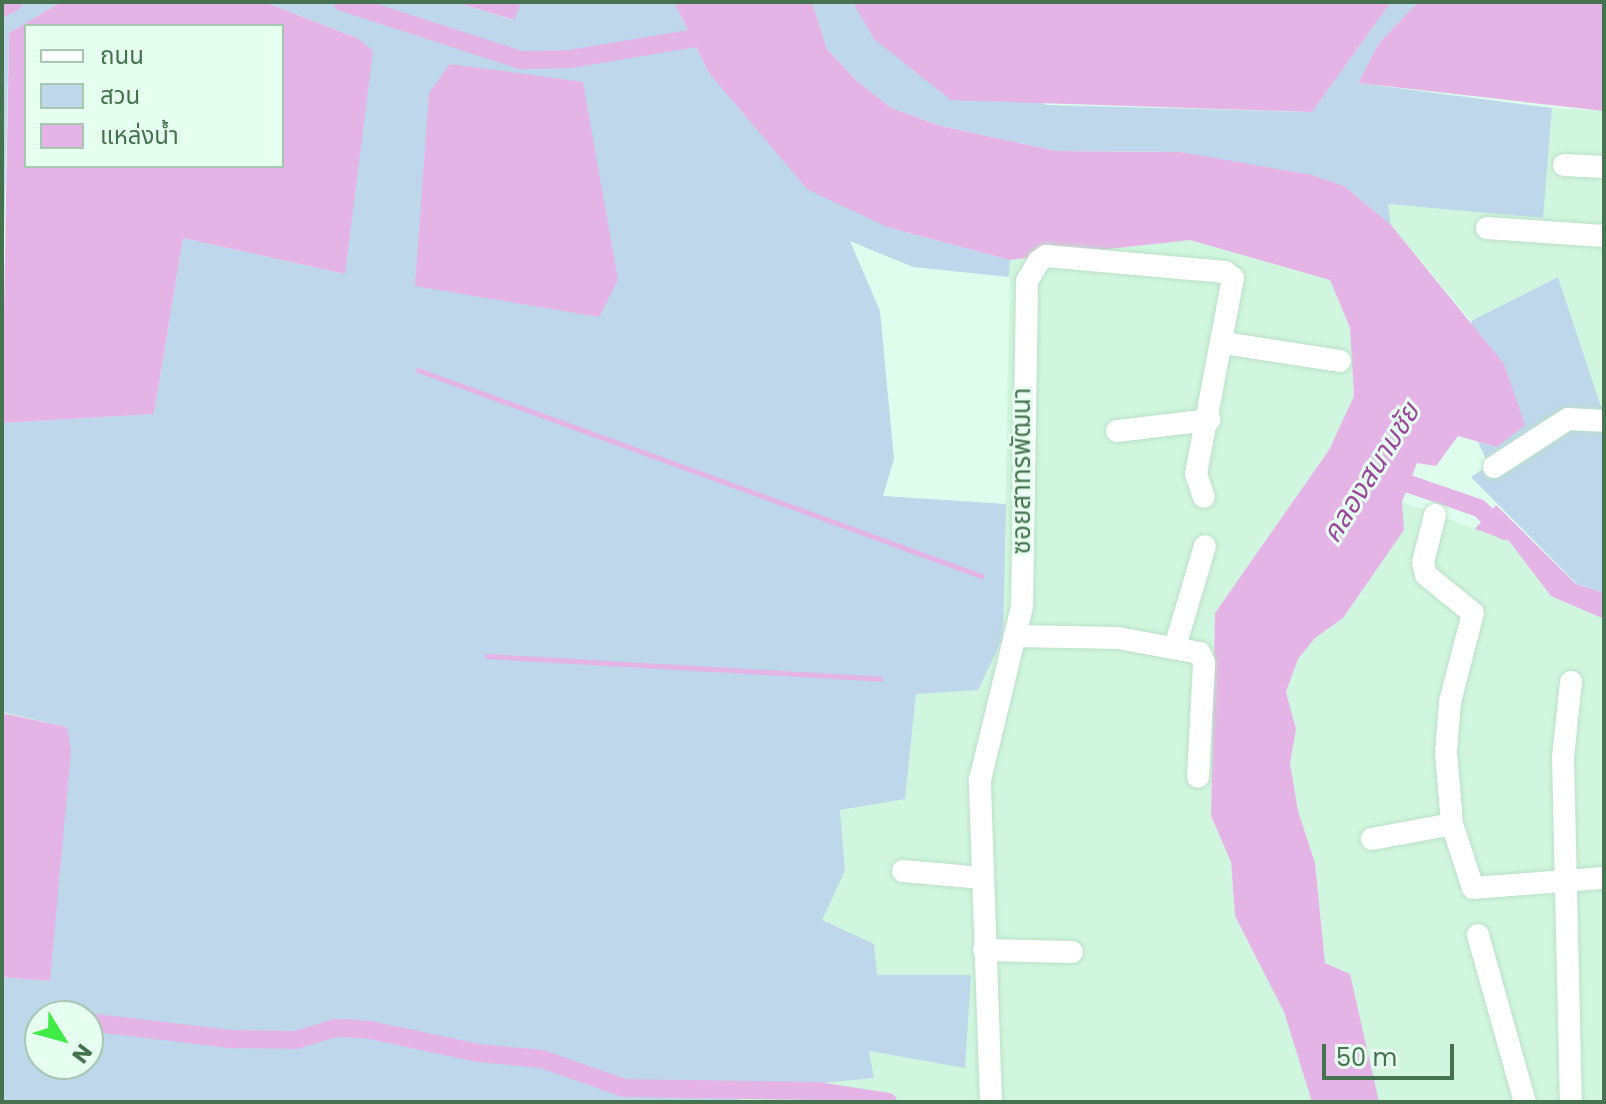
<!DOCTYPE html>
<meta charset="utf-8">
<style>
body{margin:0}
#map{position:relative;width:1606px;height:1104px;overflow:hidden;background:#dffdec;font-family:Poppins,"Noto Sans Thai",sans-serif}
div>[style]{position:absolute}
.residential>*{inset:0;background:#d0f6df}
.green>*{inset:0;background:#bed7ea}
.water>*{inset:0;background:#e5b4e6}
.stream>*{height:5px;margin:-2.5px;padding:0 2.5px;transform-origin:2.5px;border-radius:2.5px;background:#e5b4e6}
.canal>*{height:18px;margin:-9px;padding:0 9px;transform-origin:9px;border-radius:9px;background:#e5b4e6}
.roads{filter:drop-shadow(0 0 2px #bbe1c7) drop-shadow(0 0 2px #bbe1c7)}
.minor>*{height:22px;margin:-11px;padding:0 11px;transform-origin:11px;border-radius:11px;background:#fff}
span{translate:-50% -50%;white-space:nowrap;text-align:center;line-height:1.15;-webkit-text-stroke:6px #e6fff1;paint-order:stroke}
.street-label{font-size:26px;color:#46734f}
.water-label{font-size:28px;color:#9c489d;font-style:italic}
.frame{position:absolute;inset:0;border:4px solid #46734f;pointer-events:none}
.legend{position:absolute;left:24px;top:24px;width:260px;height:144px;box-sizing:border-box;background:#e6fff1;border:2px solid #a6c7b0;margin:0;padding:10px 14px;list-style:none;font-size:24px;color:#46734f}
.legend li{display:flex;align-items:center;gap:16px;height:40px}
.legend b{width:40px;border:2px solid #a6c7b0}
.north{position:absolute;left:24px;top:1000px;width:80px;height:80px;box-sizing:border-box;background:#e6fff1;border:2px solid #a6c7b0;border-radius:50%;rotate:127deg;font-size:22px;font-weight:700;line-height:32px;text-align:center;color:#46734f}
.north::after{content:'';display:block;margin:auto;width:28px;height:36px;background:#40eb48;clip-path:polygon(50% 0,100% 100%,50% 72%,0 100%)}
.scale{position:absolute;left:1322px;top:1044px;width:132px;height:36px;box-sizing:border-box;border:4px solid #46734f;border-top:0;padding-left:10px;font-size:24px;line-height:28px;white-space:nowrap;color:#46734f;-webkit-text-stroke:6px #e6fff1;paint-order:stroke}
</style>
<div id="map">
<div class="residential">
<i style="clip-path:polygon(1552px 108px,1604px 111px,1604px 416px,1558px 277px,1471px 321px,1391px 225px,1387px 204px,1542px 218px)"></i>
<i style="clip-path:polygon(1190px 240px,1330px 280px,1350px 328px,1354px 396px,1329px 450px,1215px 613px,1211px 816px,1231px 862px,1235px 917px,1284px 1012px,1312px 1102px,739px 1102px,737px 1091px,874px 1078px,869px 1051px,965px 1068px,877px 975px,873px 944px,821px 920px,845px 871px,840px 809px,905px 799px,916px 693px,977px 690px,1003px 638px,1010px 260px)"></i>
<i style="clip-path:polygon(1402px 502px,1509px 541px,1551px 596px,1604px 619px,1604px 1102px,1379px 1102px,1325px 963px,1315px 863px,1298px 811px,1290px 763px,1296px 729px,1286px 693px,1298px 659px,1315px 638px,1343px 618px,1404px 530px)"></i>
</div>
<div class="green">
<i style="clip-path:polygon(2px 2px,61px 2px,9px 33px,2px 317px)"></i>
<i style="clip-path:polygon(evenodd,265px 2px,455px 2px,513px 20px,521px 2px,674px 2px,709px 73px,887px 227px,1010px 260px,1009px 277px,913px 267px,850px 241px,880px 311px,894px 459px,883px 496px,1006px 504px,1003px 638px,978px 690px,916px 694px,905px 799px,840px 810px,845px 871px,822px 920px,874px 944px,877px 975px,971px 975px,965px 1068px,869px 1051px,874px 1078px,738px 1091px,739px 1102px,2px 1102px,2px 977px,49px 981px,67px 727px,2px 712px,2px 423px,154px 414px,183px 238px,345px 274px,359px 39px,265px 2px,40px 1016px,88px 1016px,88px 1064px,40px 1064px,40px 1016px)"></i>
<i style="clip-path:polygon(812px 2px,854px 2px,874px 39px,1047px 105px,1312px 112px,1391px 2px,1418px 2px,1379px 43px,1358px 83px,1552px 108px,1543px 218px,1388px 204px,1391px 225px,1344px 186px,1180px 152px,1056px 151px,941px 126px,891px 108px,856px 80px,827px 49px)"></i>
<i style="clip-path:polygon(1558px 277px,1604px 416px,1604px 593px,1577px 584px,1471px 477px,1489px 465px,1478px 442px,1497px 447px,1471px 321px)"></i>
</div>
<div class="water">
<i style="clip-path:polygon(evenodd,61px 2px,265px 2px,359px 39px,373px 51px,345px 274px,183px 238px,154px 414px,2px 423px,9px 33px,61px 2px,282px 26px,282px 166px,26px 166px,26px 26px,282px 26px)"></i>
<i style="clip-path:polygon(455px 2px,521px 2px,514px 20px)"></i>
<i style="clip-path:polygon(674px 2px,812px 2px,827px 49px,856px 80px,891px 108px,941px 126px,1056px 151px,1180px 152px,1312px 175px,1344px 186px,1391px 225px,1504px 364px,1525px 425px,1497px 447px,1458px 436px,1436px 466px,1417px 463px,1402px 502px,1404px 530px,1343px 618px,1315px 638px,1298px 659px,1286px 692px,1296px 729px,1290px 763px,1298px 811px,1315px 863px,1325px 963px,1350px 974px,1379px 1102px,1312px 1102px,1284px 1012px,1235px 916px,1231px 862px,1211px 816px,1215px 613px,1329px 450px,1354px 396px,1350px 328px,1330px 280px,1190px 240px,1010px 260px,887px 227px,807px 189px,709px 73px)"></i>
<i style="clip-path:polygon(1391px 2px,1312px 112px,951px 100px,874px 39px,854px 4px)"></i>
<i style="clip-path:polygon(1418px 2px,1604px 2px,1604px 111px,1358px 83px,1379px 43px)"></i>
<i style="clip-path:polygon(450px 64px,583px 82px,618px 280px,599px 317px,415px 286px,429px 93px)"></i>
<i style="clip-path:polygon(1496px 505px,1576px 584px,1604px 593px,1604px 619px,1551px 596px,1509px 541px,1475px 529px)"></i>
<i style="clip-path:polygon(2px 713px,67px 727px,71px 751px,50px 981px,2px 977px)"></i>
</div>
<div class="stream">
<i style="left:418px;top:370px;width:600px;rotate:20.1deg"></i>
<i style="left:487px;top:656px;width:394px;rotate:3.3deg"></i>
</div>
<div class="canal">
<i style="left:342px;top:2px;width:188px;rotate:18deg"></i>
<i style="left:521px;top:60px;width:49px;rotate:-1.2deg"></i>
<i style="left:570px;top:59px;width:146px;rotate:-9.5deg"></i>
<i style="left:2px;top:8px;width:13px;rotate:-27deg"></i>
<i style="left:1386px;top:476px;width:98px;rotate:19deg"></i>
<i style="left:1479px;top:508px;width:33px;rotate:43deg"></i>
<i style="left:88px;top:1022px;width:144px;rotate:6.8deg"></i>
<i style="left:231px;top:1039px;width:65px;rotate:0.9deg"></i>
<i style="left:296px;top:1040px;width:42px;rotate:-16.7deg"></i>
<i style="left:336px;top:1028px;width:34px;rotate:3deg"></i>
<i style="left:370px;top:1030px;width:110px;rotate:12deg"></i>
<i style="left:478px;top:1053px;width:64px;rotate:5.4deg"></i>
<i style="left:542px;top:1059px;width:87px;rotate:19.5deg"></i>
<i style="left:624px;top:1088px;width:193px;rotate:0.9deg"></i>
<i style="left:817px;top:1091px;width:72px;rotate:8.8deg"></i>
</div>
<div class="roads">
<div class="minor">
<i style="left:1564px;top:165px;width:40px;rotate:2.9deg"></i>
<i style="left:1487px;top:228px;width:117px;rotate:3.9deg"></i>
<i style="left:1224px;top:343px;width:117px;rotate:8.8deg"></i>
<i style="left:1117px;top:431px;width:93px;rotate:-6.8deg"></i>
<i style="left:1494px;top:467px;width:88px;rotate:-33deg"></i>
<i style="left:1568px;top:419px;width:36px;rotate:3deg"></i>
<i style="left:1435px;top:515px;width:49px;rotate:104.3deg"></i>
<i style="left:1423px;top:562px;width:13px;rotate:77deg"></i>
<i style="left:1426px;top:575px;width:60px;rotate:39deg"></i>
<i style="left:1473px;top:613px;width:92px;rotate:104.5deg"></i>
<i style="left:1450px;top:702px;width:50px;rotate:94.6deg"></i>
<i style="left:1446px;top:752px;width:72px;rotate:85.2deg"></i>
<i style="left:1452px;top:824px;width:67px;rotate:71.8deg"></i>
<i style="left:1473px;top:888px;width:131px;rotate:-4.4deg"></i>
<i style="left:1018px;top:636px;width:100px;rotate:1.1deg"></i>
<i style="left:1118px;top:638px;width:83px;rotate:10.4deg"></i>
<i style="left:1200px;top:653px;width:11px;rotate:68deg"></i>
<i style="left:1204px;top:663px;width:114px;rotate:93deg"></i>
<i style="left:1175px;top:647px;width:105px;rotate:-73.5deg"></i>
<i style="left:1571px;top:682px;width:75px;rotate:96.1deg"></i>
<i style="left:1563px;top:757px;width:345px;rotate:88.7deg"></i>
<i style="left:1372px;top:839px;width:81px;rotate:-10.6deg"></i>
<i style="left:903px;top:871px;width:80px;rotate:5deg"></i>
<i style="left:1478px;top:935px;width:173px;rotate:74.3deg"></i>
<i style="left:984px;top:950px;width:88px;rotate:1.3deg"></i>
<i style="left:991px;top:1102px;width:322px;rotate:-92deg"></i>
<i style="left:980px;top:780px;width:178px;rotate:-76.4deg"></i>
<i style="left:1022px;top:607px;width:326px;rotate:-89.1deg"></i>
<i style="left:1027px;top:281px;width:23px;rotate:-59deg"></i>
<i style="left:1039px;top:261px;width:9px;rotate:-36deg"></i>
<i style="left:1046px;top:256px;width:180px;rotate:5.1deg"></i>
<i style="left:1225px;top:272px;width:10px;rotate:37deg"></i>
<i style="left:1233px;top:278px;width:199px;rotate:100.7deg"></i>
<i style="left:1196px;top:474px;width:24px;rotate:71deg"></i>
</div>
</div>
<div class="street-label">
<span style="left:1022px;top:471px;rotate:-90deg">ซอยสาทรพัฒนา</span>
</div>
<div class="water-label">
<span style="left:1371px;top:473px;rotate:-58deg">คลองสนามชัย</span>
</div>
<div class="frame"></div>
<ul class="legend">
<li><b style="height:10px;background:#fff"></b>ถนน</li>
<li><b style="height:22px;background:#bed7ea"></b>สวน</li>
<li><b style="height:22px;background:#e5b4e6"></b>แหล่งน้ำ</li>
</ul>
<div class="north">N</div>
<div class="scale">50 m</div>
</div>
